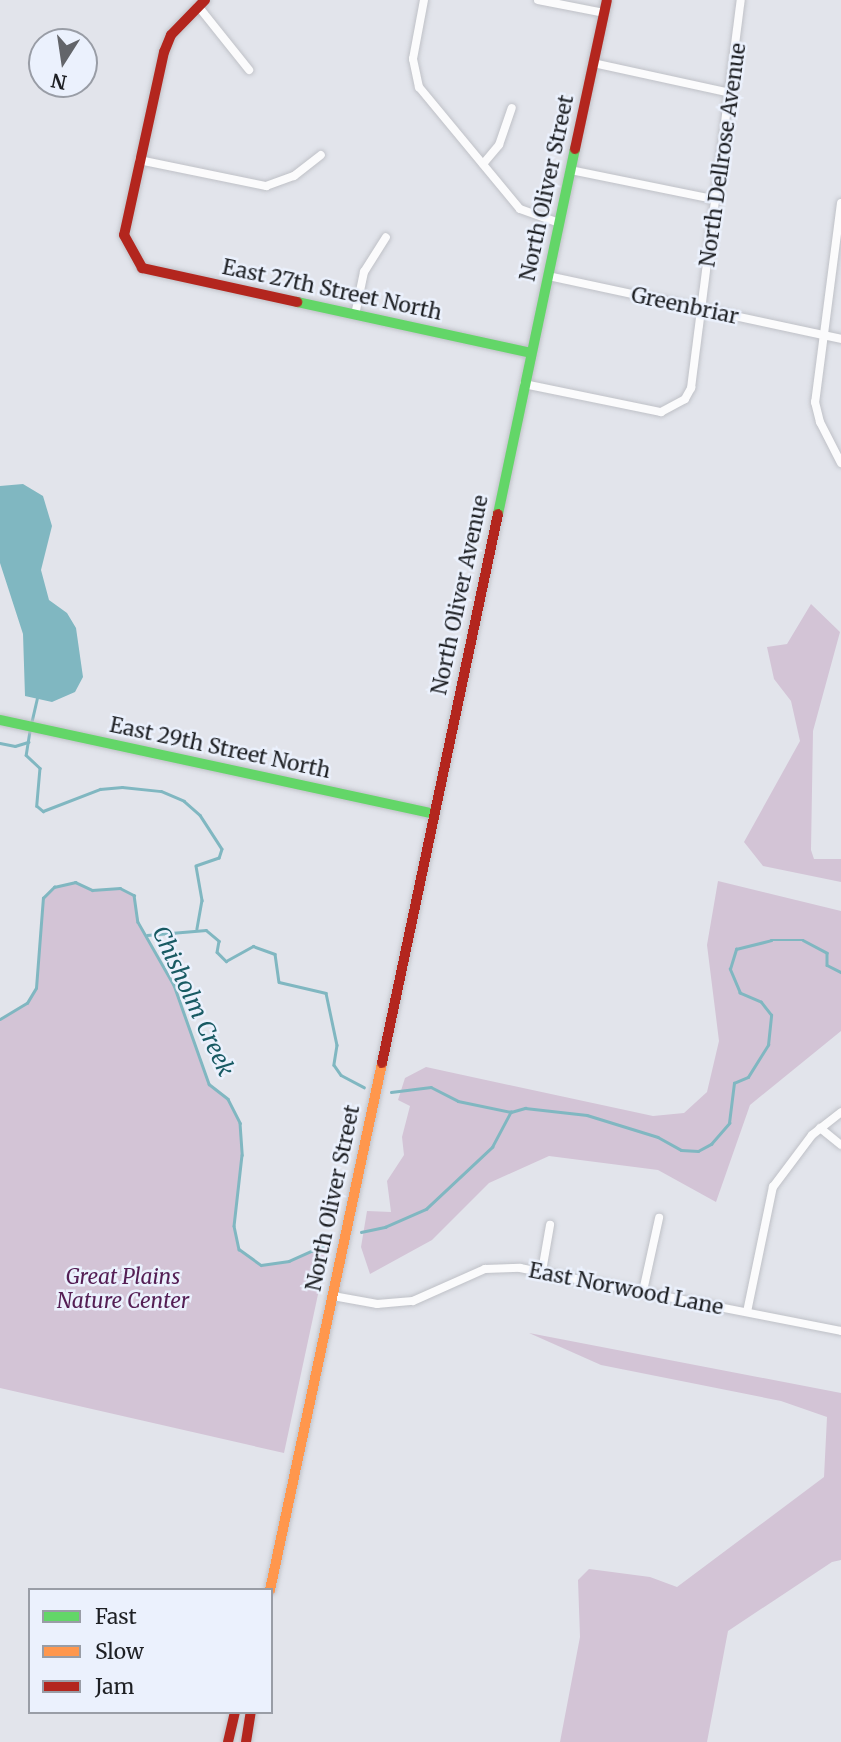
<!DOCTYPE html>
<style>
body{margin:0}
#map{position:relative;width:841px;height:1742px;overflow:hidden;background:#e2e4eb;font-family:Merriweather,serif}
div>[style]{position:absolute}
.green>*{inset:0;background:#d3c4d6}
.water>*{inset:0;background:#80b7c1}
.stream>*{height:2.5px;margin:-1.25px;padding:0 1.25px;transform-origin:1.25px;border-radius:1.25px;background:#80b7c1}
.roads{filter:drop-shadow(0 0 2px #bfc1c7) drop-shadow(0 0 2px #bfc1c7)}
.street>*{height:8px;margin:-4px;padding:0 4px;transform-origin:4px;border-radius:4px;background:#fbfbfc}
.fast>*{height:10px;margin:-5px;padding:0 5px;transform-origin:5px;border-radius:5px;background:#63d668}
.slow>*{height:10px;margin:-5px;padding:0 5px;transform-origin:5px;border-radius:5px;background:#ff974d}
.jam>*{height:10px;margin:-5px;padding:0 5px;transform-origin:5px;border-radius:5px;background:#b3261e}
span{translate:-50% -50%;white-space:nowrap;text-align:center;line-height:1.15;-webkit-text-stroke:5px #ebf1fd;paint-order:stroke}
.street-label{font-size:21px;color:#1e2024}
.park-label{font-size:21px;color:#541e54;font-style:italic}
.water-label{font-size:23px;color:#185a63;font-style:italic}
.legend{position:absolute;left:28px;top:1588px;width:245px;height:126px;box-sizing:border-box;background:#ebf1fd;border:2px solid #999da6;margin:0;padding:9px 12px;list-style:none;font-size:21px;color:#1e2024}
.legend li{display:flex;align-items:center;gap:14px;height:35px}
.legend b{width:35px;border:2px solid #999da6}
.north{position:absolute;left:28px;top:28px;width:70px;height:70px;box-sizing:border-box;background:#ebf1fd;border:2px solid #999da6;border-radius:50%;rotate:192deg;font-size:19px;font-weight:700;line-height:28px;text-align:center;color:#1e2024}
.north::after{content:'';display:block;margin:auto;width:24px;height:32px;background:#63656a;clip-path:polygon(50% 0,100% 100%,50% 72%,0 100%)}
</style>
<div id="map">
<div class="green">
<i style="clip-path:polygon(811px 604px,840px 632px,813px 731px,811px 850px,814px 859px,841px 859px,841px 882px,763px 866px,744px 842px,800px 741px,791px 701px,774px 679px,767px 647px,787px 644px)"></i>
<i style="clip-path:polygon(718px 881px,841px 911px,841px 1031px,750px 1105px,716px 1202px,658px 1170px,549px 1156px,489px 1183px,432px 1240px,370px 1274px,361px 1247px,367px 1211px,391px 1212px,387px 1181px,404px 1155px,402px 1137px,410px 1106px,398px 1100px,405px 1078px,426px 1067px,653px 1116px,684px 1113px,707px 1092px,719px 1041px,707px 945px)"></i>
<i style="clip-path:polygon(75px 882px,92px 890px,120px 888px,134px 895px,139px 922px,174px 985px,209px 1084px,228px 1099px,240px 1123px,242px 1155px,234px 1226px,239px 1249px,261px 1265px,289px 1261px,329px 1243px,284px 1453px,0 1388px,0 1019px,27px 1003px,36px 988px,43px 898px,54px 887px)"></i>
<i style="clip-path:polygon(529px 1333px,841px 1393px,841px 1560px,832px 1562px,728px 1631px,707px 1742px,560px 1742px,580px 1637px,578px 1580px,589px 1569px,650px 1577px,677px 1587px,824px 1477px,827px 1417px,781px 1401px,601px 1365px)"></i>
</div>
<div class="water">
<i style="clip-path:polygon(23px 484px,43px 496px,52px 526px,41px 570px,49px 600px,67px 613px,76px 628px,83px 677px,75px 692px,52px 702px,25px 696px,23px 634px,0 563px,0 486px)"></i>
</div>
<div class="stream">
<i style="left:31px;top:724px;width:28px;rotate:-77deg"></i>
<i style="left:30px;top:731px;width:24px;rotate:99deg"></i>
<i style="left:26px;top:755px;width:19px;rotate:43deg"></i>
<i style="left:40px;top:768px;width:38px;rotate:95deg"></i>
<i style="left:37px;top:806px;width:8px;rotate:40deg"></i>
<i style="left:43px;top:811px;width:61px;rotate:-21.1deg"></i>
<i style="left:100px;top:789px;width:22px;rotate:-5deg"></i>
<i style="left:122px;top:787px;width:39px;rotate:6deg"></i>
<i style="left:161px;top:791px;width:25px;rotate:23deg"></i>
<i style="left:184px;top:801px;width:21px;rotate:41deg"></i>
<i style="left:200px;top:815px;width:40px;rotate:57.1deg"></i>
<i style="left:222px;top:849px;width:9px;rotate:108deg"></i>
<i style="left:219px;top:858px;width:24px;rotate:161deg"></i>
<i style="left:196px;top:866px;width:35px;rotate:80deg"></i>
<i style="left:202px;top:900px;width:29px;rotate:100deg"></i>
<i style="left:0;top:743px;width:15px;rotate:11deg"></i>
<i style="left:15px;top:746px;width:14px;rotate:-17deg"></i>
<i style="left:147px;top:935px;width:59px;rotate:-4.8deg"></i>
<i style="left:206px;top:930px;width:17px;rotate:40deg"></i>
<i style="left:219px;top:941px;width:11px;rotate:100deg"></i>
<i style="left:217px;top:952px;width:13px;rotate:45deg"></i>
<i style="left:226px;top:961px;width:31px;rotate:-29deg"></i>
<i style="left:253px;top:946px;width:23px;rotate:20deg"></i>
<i style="left:275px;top:954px;width:28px;rotate:82deg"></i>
<i style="left:279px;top:982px;width:48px;rotate:13.2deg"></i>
<i style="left:326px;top:993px;width:53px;rotate:78.1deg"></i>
<i style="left:337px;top:1045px;width:20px;rotate:99deg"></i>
<i style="left:334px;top:1065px;width:12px;rotate:55deg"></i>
<i style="left:341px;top:1075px;width:26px;rotate:28deg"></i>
<i style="left:0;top:1019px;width:31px;rotate:-31deg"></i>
<i style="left:27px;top:1003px;width:17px;rotate:-59deg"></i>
<i style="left:36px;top:988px;width:90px;rotate:-85.6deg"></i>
<i style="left:43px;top:898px;width:16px;rotate:-45deg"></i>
<i style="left:54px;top:887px;width:22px;rotate:-13deg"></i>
<i style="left:75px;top:882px;width:19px;rotate:25deg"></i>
<i style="left:92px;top:890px;width:28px;rotate:-4deg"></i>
<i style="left:120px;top:888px;width:16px;rotate:27deg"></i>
<i style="left:134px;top:895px;width:27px;rotate:82deg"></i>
<i style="left:138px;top:922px;width:73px;rotate:60.3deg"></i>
<i style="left:174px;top:985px;width:105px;rotate:70.5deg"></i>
<i style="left:209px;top:1084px;width:24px;rotate:38deg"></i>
<i style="left:228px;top:1099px;width:27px;rotate:63deg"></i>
<i style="left:240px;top:1123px;width:32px;rotate:86deg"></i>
<i style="left:242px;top:1155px;width:71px;rotate:96.4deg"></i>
<i style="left:234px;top:1226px;width:24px;rotate:78deg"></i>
<i style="left:239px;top:1249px;width:27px;rotate:36deg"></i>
<i style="left:261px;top:1265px;width:28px;rotate:-8deg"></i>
<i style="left:289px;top:1261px;width:46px;rotate:-24.3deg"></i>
<i style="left:391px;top:1092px;width:40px;rotate:-7.1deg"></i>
<i style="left:431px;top:1087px;width:30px;rotate:27deg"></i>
<i style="left:458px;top:1101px;width:54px;rotate:11.7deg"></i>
<i style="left:361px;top:1232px;width:25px;rotate:-12deg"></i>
<i style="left:385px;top:1227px;width:45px;rotate:-23.7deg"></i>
<i style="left:426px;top:1209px;width:91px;rotate:-43.2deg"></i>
<i style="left:492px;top:1147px;width:40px;rotate:-62deg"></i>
<i style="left:511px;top:1112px;width:15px;rotate:-16deg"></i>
<i style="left:525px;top:1108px;width:62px;rotate:6.4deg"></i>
<i style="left:587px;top:1115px;width:74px;rotate:17.2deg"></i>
<i style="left:658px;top:1137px;width:26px;rotate:29deg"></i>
<i style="left:681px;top:1150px;width:17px;rotate:3deg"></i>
<i style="left:698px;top:1151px;width:15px;rotate:-28deg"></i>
<i style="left:711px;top:1144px;width:28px;rotate:-49deg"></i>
<i style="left:729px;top:1123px;width:40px;rotate:-82.9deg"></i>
<i style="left:734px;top:1083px;width:15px;rotate:-23deg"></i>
<i style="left:748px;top:1077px;width:38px;rotate:-58deg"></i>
<i style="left:768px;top:1045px;width:30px;rotate:-84deg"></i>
<i style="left:771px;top:1015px;width:16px;rotate:-128deg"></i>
<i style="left:761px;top:1002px;width:23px;rotate:-157deg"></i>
<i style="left:740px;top:993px;width:26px;rotate:-113deg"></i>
<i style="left:730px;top:969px;width:21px;rotate:-73deg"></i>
<i style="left:736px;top:949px;width:36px;rotate:-14deg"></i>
<i style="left:771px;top:940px;width:32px"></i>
<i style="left:803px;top:940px;width:27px;rotate:28deg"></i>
<i style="left:827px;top:953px;width:12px;rotate:90deg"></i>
<i style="left:827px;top:965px;width:16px;rotate:27deg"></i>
</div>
<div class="roads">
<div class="street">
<i style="left:424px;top:0;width:60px;rotate:100.6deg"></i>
<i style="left:413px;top:59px;width:29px;rotate:78deg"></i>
<i style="left:419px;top:87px;width:158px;rotate:50.4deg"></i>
<i style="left:520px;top:209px;width:41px;rotate:19.7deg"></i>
<i style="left:538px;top:0;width:67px;rotate:11.1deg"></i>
<i style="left:198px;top:6px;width:82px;rotate:51.4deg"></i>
<i style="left:593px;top:63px;width:141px;rotate:12.3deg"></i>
<i style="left:139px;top:160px;width:130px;rotate:11.6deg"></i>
<i style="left:266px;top:186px;width:30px;rotate:-20deg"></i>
<i style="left:294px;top:176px;width:34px;rotate:-38deg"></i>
<i style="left:483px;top:164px;width:25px;rotate:-50deg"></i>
<i style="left:499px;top:145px;width:39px;rotate:-71deg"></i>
<i style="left:570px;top:170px;width:150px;rotate:11.5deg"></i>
<i style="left:841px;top:203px;width:201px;rotate:97.4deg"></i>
<i style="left:815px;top:402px;width:21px;rotate:76deg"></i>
<i style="left:820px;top:422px;width:46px;rotate:62.9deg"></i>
<i style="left:548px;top:276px;width:300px;rotate:12.1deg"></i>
<i style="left:355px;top:315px;width:44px;rotate:-78.2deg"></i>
<i style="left:364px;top:272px;width:41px;rotate:-57.8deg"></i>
<i style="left:524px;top:384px;width:140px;rotate:11.6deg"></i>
<i style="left:661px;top:412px;width:27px;rotate:-28deg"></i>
<i style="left:685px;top:399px;width:13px;rotate:-61deg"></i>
<i style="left:691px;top:388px;width:391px;rotate:-82.7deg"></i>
<i style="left:820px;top:1128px;width:27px;rotate:39deg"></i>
<i style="left:542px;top:1271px;width:47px;rotate:-80.1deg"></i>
<i style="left:643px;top:1291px;width:75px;rotate:-77.6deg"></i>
<i style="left:333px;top:1296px;width:45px;rotate:10.3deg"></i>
<i style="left:377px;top:1304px;width:36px;rotate:-5deg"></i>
<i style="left:413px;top:1301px;width:79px;rotate:-24deg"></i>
<i style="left:485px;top:1269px;width:35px;rotate:-2deg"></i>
<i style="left:520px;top:1268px;width:327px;rotate:11.1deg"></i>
<i style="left:747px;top:1312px;width:128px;rotate:-78.3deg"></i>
<i style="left:773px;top:1187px;width:65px;rotate:-53.1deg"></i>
<i style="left:812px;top:1135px;width:37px;rotate:-38deg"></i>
</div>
<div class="fast">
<i style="left:297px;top:302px;width:239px;rotate:12.3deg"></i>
<i style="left:498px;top:514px;width:373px;rotate:-78.1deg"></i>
<i style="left:0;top:720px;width:443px;rotate:12.2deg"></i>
</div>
<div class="slow">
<i style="left:270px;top:1590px;width:539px;rotate:-78deg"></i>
</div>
<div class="jam">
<i style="left:205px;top:0;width:49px;rotate:134.2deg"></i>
<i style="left:171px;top:35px;width:18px;rotate:112deg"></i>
<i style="left:164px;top:52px;width:187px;rotate:102.3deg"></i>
<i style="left:124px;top:235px;width:38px;rotate:61deg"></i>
<i style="left:142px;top:268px;width:159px;rotate:12.4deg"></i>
<i style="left:575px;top:149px;width:152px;rotate:-77.9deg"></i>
<i style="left:382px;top:1063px;width:561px;rotate:-78.07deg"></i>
<i style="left:228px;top:1742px;width:31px;rotate:-77deg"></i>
<i style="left:246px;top:1742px;width:30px;rotate:-81deg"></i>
</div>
</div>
<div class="street-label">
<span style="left:723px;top:155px;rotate:-82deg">North Dellrose Avenue</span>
<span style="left:547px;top:188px;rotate:-78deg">North Oliver Street</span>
<span style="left:332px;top:290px;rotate:12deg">East 27th Street North</span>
<span style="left:685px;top:306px;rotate:12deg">Greenbriar</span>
<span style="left:460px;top:595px;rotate:-78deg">North Oliver Avenue</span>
<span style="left:220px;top:748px;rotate:12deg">East 29th Street North</span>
<span style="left:333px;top:1198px;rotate:-78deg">North Oliver Street</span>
<span style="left:626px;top:1289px;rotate:11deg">East Norwood Lane</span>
</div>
<div class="park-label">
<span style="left:123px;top:1289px">Great Plains<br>Nature Center</span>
</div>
<div class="water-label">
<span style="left:193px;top:1001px;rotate:65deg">Chisholm Creek</span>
</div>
<ul class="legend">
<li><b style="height:9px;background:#63d668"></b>Fast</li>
<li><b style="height:9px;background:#ff974d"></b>Slow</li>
<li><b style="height:9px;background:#b3261e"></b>Jam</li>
</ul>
<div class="north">N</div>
</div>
